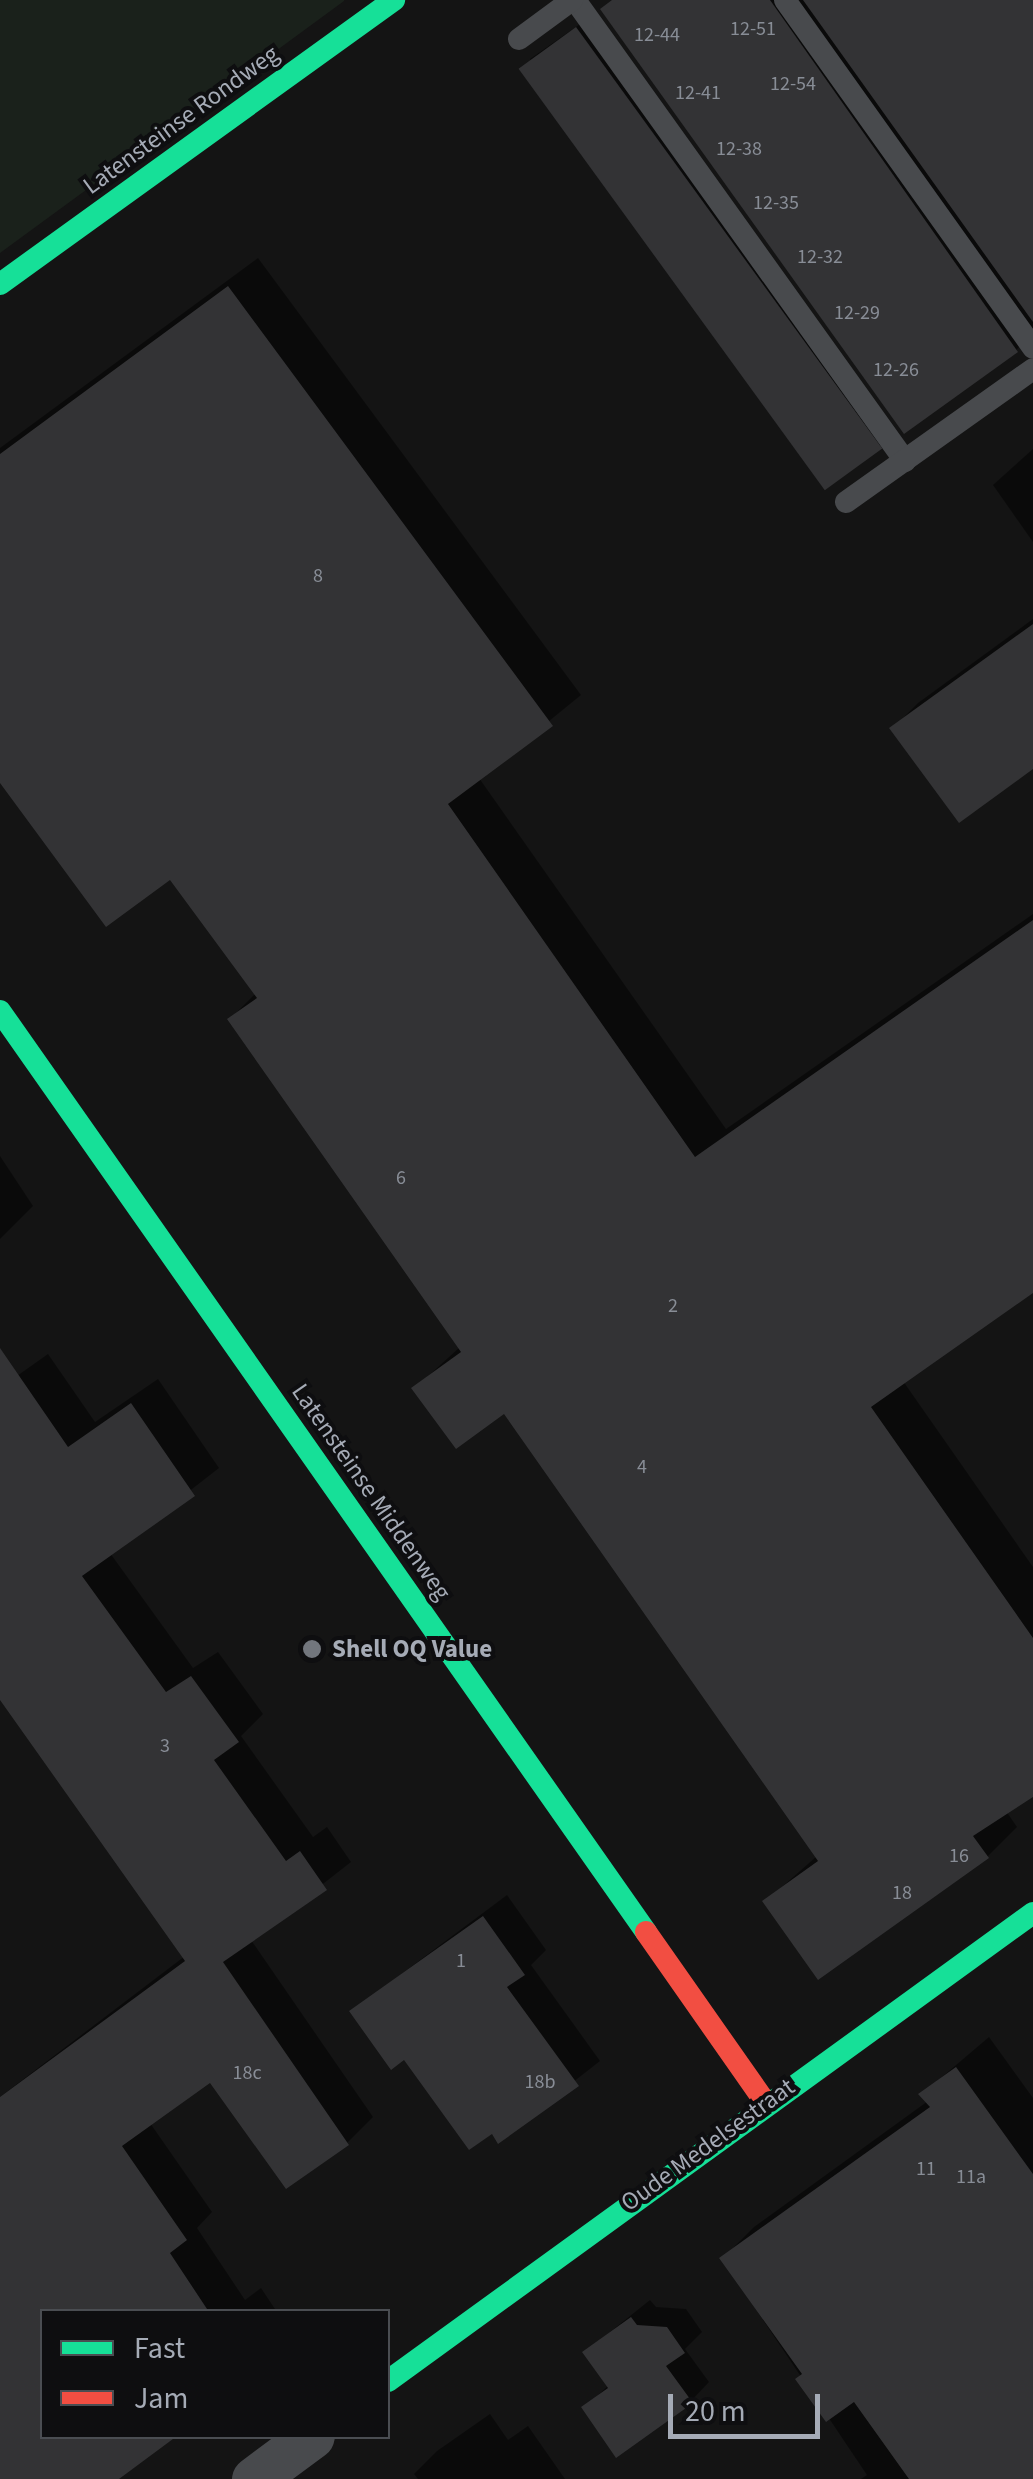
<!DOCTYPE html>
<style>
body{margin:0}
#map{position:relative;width:1033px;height:2479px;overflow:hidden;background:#141414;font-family:"Source Sans 3",sans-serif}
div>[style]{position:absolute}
.green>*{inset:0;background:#1a211b}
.shadow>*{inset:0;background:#0007}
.building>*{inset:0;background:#333335;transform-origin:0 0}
.lane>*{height:22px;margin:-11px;padding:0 11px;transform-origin:11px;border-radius:11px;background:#484a4d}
.street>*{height:45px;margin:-22.5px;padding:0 22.5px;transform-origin:22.5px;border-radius:22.5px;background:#484a4d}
.fast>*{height:22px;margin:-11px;padding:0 11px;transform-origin:11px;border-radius:11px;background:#16e098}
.jam>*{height:22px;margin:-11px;padding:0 11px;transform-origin:11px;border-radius:11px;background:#f24e42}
.dots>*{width:28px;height:28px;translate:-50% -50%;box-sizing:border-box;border:5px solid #0e0e10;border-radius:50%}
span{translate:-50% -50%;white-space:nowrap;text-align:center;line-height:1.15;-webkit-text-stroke:8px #0e0e10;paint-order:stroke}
.number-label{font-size:20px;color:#888d96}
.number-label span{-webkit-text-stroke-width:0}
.street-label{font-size:25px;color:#a5abb6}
.poi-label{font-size:25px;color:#a5abb6;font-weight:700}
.left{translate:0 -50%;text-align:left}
.legend{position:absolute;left:40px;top:2309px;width:350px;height:130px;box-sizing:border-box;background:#0e0e10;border:2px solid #4a4d52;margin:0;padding:12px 18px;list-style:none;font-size:30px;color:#a5abb6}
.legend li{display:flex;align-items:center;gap:20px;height:50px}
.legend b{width:50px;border:2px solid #4a4d52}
.scale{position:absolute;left:668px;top:2394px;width:152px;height:45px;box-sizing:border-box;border:5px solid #a5abb6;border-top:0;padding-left:12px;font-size:30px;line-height:35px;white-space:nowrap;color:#a5abb6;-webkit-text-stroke:8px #0e0e10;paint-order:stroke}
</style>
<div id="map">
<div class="green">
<i style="clip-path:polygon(0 0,344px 0,344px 1px,0 253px)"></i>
</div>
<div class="shadow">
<i style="clip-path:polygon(613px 0,1033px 0,1033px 334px,1016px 350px)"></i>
<i style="clip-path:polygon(586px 20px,887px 440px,825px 489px,530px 59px)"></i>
<i style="clip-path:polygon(258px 258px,581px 695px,479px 778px,726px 1129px,1033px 914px,1033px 1290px,903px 1381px,1033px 1567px,1033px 1794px,1006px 1811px,1017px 1827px,988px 1856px,819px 1977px,766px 1901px,817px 1856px,505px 1411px,415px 1388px,460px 1347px,230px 1019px,256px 993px,170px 877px,0 779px,0 448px)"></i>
<i style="clip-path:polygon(1033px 449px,1033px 542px,993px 485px)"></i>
<i style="clip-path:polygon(1033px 619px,1033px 765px,893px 728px,918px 703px)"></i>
<i style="clip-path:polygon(0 1156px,33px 1206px,0 1239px)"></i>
<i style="clip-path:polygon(48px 1354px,95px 1422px,158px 1379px,219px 1468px,110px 1553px,193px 1668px,218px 1652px,263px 1714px,241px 1736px,313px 1837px,327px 1827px,351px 1862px,251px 1940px,373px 2117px,347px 2143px,211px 2080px,150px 2123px,212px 2212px,197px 2228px,245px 2300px,261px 2288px,277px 2312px,42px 2312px,42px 2436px,114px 2479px,0 2479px,0 2097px,185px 1956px,0 1695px,0 1388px)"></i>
<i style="clip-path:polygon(507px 1895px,546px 1950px,531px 1965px,600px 2061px,499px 2140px,352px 2011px)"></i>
<i style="clip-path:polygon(989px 2037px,1033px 2098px,1033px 2479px,861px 2479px,867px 2475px,722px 2259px,754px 2227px,928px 2101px,922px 2094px)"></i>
<i style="clip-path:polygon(650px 2300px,656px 2307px,686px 2309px,702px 2332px,685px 2349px,709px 2382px,691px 2401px,584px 2408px,609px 2385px,585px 2352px)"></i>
<i style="clip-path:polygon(490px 2414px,508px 2440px,528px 2426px,565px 2479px,418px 2479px,414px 2474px,437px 2451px)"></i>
</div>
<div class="building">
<i style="clip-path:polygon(612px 0,770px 0,1018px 352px,904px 434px,600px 9px)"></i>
<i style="clip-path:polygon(803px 0,1033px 0,1033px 322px)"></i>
<i style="left:576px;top:27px;width:521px;height:71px;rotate:54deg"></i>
<i style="clip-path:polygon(228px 286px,553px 726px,448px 804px,695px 1157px,1033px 920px,1033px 1293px,871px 1407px,1033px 1638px,1033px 1797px,973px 1836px,989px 1858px,818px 1980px,762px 1901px,818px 1861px,504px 1414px,456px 1449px,411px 1388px,461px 1352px,227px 1019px,257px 998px,170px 880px,106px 927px,0 783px,0 454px)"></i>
<i style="clip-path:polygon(1033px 624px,1033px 769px,959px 823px,889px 728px)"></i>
<i style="clip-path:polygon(0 1348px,68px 1447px,131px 1403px,195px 1496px,82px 1576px,166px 1692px,191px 1676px,239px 1742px,214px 1760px,286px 1861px,300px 1851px,327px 1890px,223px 1962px,349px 2145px,286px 2189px,210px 2083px,122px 2146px,187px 2240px,170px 2253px,209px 2312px,42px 2312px,42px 2436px,177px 2436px,119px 2479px,0 2479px,0 2097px,185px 1961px,0 1700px)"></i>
<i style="clip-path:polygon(483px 1916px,525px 1975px,507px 1987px,579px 2086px,498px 2144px,492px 2134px,469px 2150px,404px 2060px,391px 2070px,349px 2011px)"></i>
<i style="clip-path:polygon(956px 2067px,1033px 2174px,1033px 2479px,909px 2479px,854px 2402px,826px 2422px,795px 2379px,802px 2374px,719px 2258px,930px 2107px,918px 2094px)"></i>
<i style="clip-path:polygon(631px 2317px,637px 2325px,667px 2327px,685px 2353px,666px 2366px,693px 2403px,616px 2458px,581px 2407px,608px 2388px,582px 2352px)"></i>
</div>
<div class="lane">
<i style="left:575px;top:0;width:567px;rotate:54.4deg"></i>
<i style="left:785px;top:0;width:427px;rotate:54.5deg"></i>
<i style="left:519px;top:39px;width:66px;rotate:-36.3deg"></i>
<i style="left:846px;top:502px;width:229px;rotate:-35.4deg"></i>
</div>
<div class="street">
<i style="left:254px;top:2479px;width:72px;rotate:-36.6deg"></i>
</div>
<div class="fast">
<i style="left:0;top:284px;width:486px;rotate:-35.8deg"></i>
<i style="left:0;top:1011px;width:1125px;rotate:54.95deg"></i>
<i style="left:388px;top:2381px;width:797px;rotate:-35.96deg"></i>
</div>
<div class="jam">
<i style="left:646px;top:1932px;width:208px;rotate:55deg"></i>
</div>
<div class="dots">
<i style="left:312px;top:1649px;background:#72767d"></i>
</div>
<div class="number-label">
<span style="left:753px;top:29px">12-51</span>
<span style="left:657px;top:35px">12-44</span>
<span style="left:793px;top:84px">12-54</span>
<span style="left:698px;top:93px">12-41</span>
<span style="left:739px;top:149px">12-38</span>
<span style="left:776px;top:203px">12-35</span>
<span style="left:820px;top:257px">12-32</span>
<span style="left:857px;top:313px">12-29</span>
<span style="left:896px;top:370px">12-26</span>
<span style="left:318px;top:576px">8</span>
<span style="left:401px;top:1178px">6</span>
<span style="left:673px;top:1306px">2</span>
<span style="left:642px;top:1467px">4</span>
<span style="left:165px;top:1746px">3</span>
<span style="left:959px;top:1856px">16</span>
<span style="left:902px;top:1893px">18</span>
<span style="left:461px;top:1961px">1</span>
<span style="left:247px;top:2073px">18c</span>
<span style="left:540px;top:2082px">18b</span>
<span style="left:926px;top:2169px">11</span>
<span style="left:971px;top:2177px">11a</span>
</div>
<div class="street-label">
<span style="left:181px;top:120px;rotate:-36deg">Latensteinse Rondweg</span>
<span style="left:371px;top:1492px;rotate:55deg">Latensteinse Middenweg</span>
<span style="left:708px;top:2145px;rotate:-36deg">Oude Medelsestraat</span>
</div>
<div class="poi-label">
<span class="left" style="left:332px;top:1649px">Shell OQ Value</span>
</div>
<ul class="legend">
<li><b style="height:12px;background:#16e098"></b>Fast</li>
<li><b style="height:12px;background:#f24e42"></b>Jam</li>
</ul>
<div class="scale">20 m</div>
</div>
